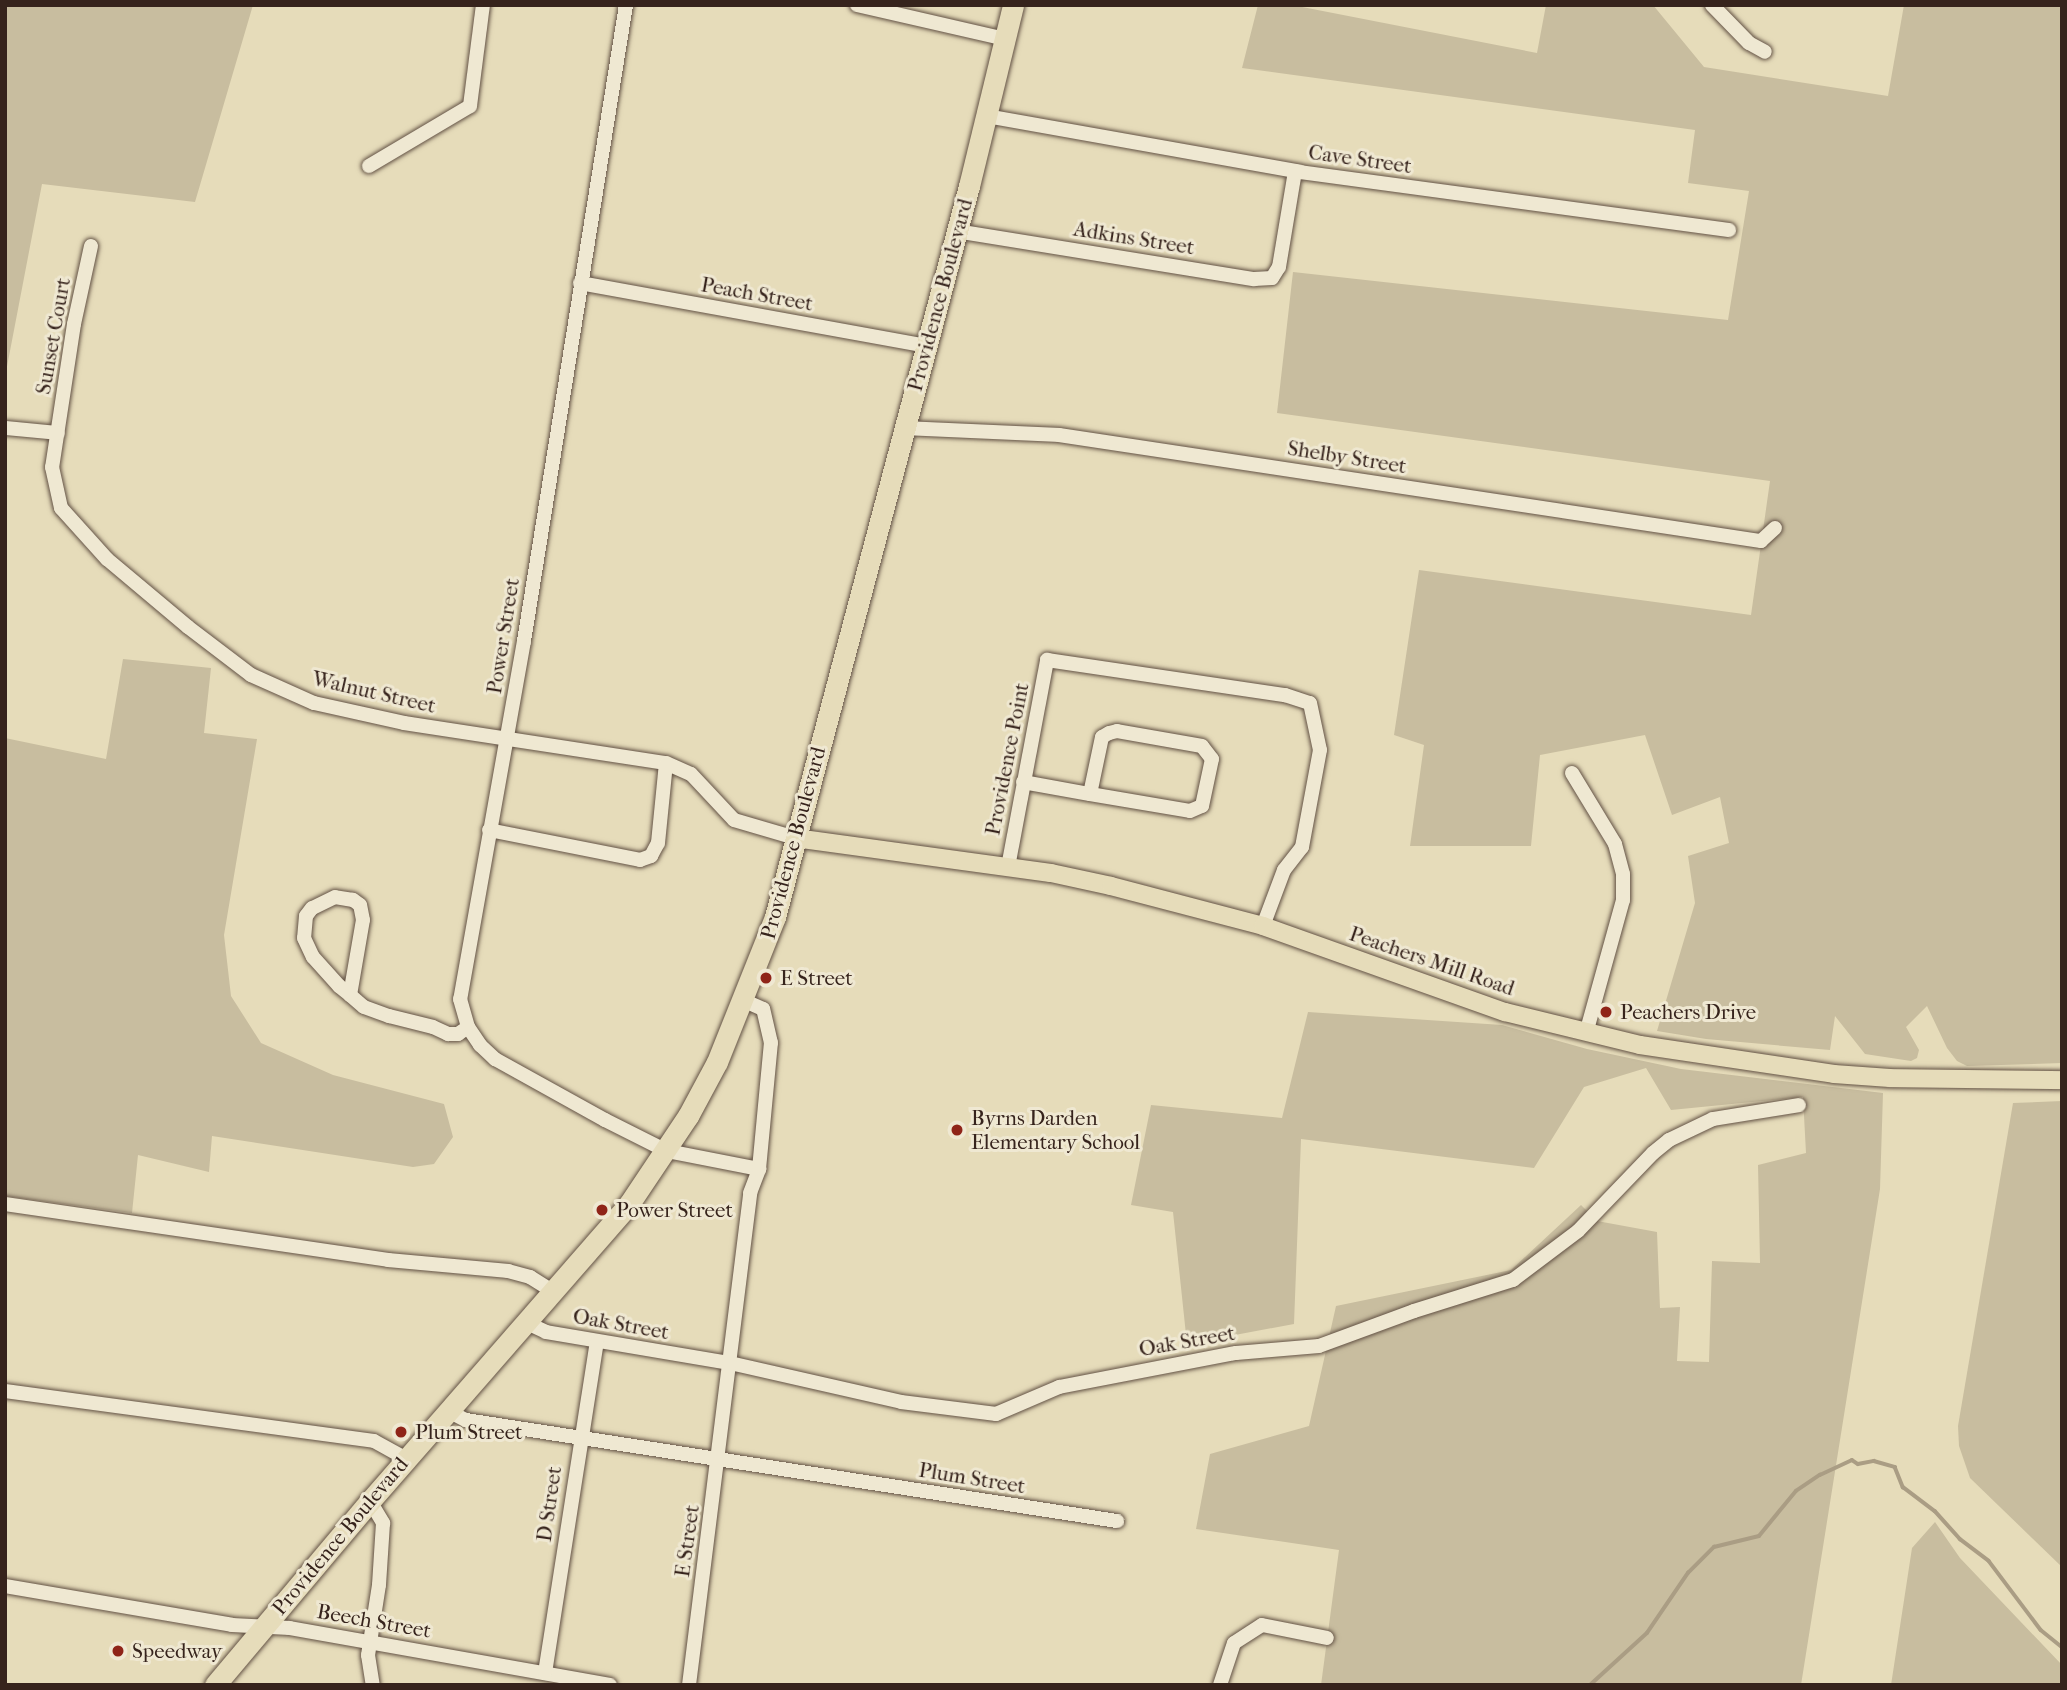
<!DOCTYPE html>
<style>
body{margin:0}
#map{position:relative;width:2067px;height:1690px;overflow:hidden;background:#e6dcba;font-family:"IM FELL French Canon",serif}
div>[style]{position:absolute}
.green>*{inset:0;background:#c8bd9f}
.stream>*{height:3.5px;margin:-1.75px;padding:0 1.75px;transform-origin:1.75px;border-radius:1.75px;background:#aa9d84}
.roads{filter:drop-shadow(0 0 2px #625144) drop-shadow(0 0 2px #625144)}
.minor>*{height:14px;margin:-7px;padding:0 7px;transform-origin:7px;border-radius:7px;background:#efe8d2}
.major>*{height:18px;margin:-9px;padding:0 9px;transform-origin:9px;border-radius:9px;background:#e6dcba}
.highway>*{height:21px;margin:-10.5px;padding:0 10.5px;transform-origin:10.5px;border-radius:10.5px;background:#e6dcba}
.dots>*{width:19px;height:19px;translate:-50% -50%;box-sizing:border-box;border:4px solid #efe8d2;border-radius:50%}
span{translate:-50% -50%;white-space:nowrap;text-align:center;line-height:1.15;-webkit-text-stroke:6px #efe8d2;paint-order:stroke}
.street-label{font-size:21px;color:#36231c}
.poi-label{font-size:21px;color:#36231c}
.left{translate:0 -50%;text-align:left}
.frame{position:absolute;inset:0;border:7px solid #36231c;pointer-events:none}
</style>
<div id="map">
<div class="green">
<i style="clip-path:polygon(5px 5px,253px 5px,195px 202px,42px 184px,5px 377px)"></i>
<i style="clip-path:polygon(1258px 5px,1292px 5px,1537px 53px,1546px 5px,1653px 5px,1704px 67px,1888px 96px,1904px 5px,2062px 5px,2062px 1063px,1967px 1066px,1957px 1061px,1947px 1048px,1927px 1006px,1906px 1027px,1919px 1050px,1917px 1058px,1911px 1061px,1865px 1054px,1835px 1016px,1830px 1050px,1706px 1039px,1657px 1031px,1695px 903px,1688px 856px,1729px 843px,1720px 797px,1672px 815px,1645px 735px,1540px 755px,1531px 846px,1410px 846px,1424px 745px,1394px 735px,1419px 570px,1751px 615px,1770px 481px,1277px 413px,1293px 272px,1728px 320px,1749px 191px,1688px 183px,1695px 130px,1242px 68px)"></i>
<i style="clip-path:polygon(123px 659px,211px 668px,204px 733px,257px 739px,224px 935px,231px 996px,261px 1043px,333px 1075px,444px 1104px,453px 1137px,434px 1164px,413px 1167px,212px 1136px,209px 1172px,138px 1155px,132px 1213px,5px 1196px,5px 738px,106px 759px)"></i>
<i style="clip-path:polygon(1308px 1012px,1502px 1025px,1587px 1049px,1681px 1069px,1883px 1093px,1880px 1189px,1801px 1685px,1321px 1685px,1339px 1550px,1196px 1529px,1210px 1454px,1309px 1426px,1336px 1306px,1511px 1270px,1581px 1205px,1597px 1221px,1657px 1232px,1660px 1308px,1680px 1307px,1677px 1361px,1709px 1362px,1712px 1261px,1760px 1263px,1758px 1165px,1806px 1153px,1803px 1097px,1671px 1110px,1646px 1068px,1584px 1087px,1534px 1168px,1301px 1139px,1294px 1324px,1187px 1344px,1173px 1212px,1131px 1205px,1151px 1105px,1282px 1118px)"></i>
<i style="clip-path:polygon(2062px 1101px,2062px 1567px,1970px 1478px,1959px 1446px,1958px 1426px,2013px 1103px)"></i>
<i style="clip-path:polygon(1935px 1522px,1960px 1558px,2062px 1665px,2062px 1685px,1891px 1685px,1912px 1548px)"></i>
</div>
<div class="stream">
<i style="left:1590px;top:1685px;width:77px;rotate:-42.4deg"></i>
<i style="left:1647px;top:1633px;width:73px;rotate:-55.7deg"></i>
<i style="left:1688px;top:1573px;width:37px;rotate:-45deg"></i>
<i style="left:1714px;top:1547px;width:46px;rotate:-13.7deg"></i>
<i style="left:1759px;top:1536px;width:58px;rotate:-50.6deg"></i>
<i style="left:1796px;top:1491px;width:29px;rotate:-34deg"></i>
<i style="left:1820px;top:1475px;width:35px;rotate:-25deg"></i>
<i style="left:1852px;top:1460px;width:7px;rotate:34deg"></i>
<i style="left:1858px;top:1464px;width:16px;rotate:-11deg"></i>
<i style="left:1874px;top:1461px;width:22px;rotate:16deg"></i>
<i style="left:1895px;top:1467px;width:22px;rotate:68deg"></i>
<i style="left:1903px;top:1487px;width:40px;rotate:37deg"></i>
<i style="left:1935px;top:1511px;width:38px;rotate:48deg"></i>
<i style="left:1960px;top:1539px;width:36px;rotate:37deg"></i>
<i style="left:1989px;top:1561px;width:86px;rotate:53deg"></i>
<i style="left:2041px;top:1630px;width:27px;rotate:39deg"></i>
</div>
<div class="roads">
<div class="minor">
<i style="left:626px;top:5px;width:644px;rotate:99.11deg"></i>
<i style="left:524px;top:641px;width:364px;rotate:100.1deg"></i>
<i style="left:460px;top:999px;width:29px;rotate:74deg"></i>
<i style="left:468px;top:1027px;width:22px;rotate:56deg"></i>
<i style="left:480px;top:1045px;width:21px;rotate:43deg"></i>
<i style="left:495px;top:1059px;width:126px;rotate:29deg"></i>
<i style="left:605px;top:1120px;width:69px;rotate:26.6deg"></i>
<i style="left:667px;top:1151px;width:94px;rotate:11.1deg"></i>
<i style="left:857px;top:5px;width:153px;rotate:12.9deg"></i>
<i style="left:1712px;top:5px;width:53px;rotate:45.8deg"></i>
<i style="left:1749px;top:43px;width:18px;rotate:29deg"></i>
<i style="left:987px;top:116px;width:318px;rotate:10.1deg"></i>
<i style="left:1300px;top:172px;width:433px;rotate:7.7deg"></i>
<i style="left:369px;top:166px;width:117px;rotate:-30.7deg"></i>
<i style="left:470px;top:106px;width:102px;rotate:-82.7deg"></i>
<i style="left:956px;top:231px;width:302px;rotate:9.2deg"></i>
<i style="left:1254px;top:279px;width:18px;rotate:-3deg"></i>
<i style="left:1272px;top:278px;width:13px;rotate:-58deg"></i>
<i style="left:1279px;top:267px;width:97px;rotate:-80.5deg"></i>
<i style="left:91px;top:246px;width:80px;rotate:102.3deg"></i>
<i style="left:74px;top:324px;width:145px;rotate:98.7deg"></i>
<i style="left:52px;top:467px;width:42px;rotate:77.6deg"></i>
<i style="left:61px;top:508px;width:69px;rotate:48deg"></i>
<i style="left:107px;top:559px;width:106px;rotate:40deg"></i>
<i style="left:188px;top:627px;width:79px;rotate:37.3deg"></i>
<i style="left:251px;top:675px;width:69px;rotate:24deg"></i>
<i style="left:314px;top:703px;width:92px;rotate:12.5deg"></i>
<i style="left:404px;top:723px;width:265px;rotate:8.7deg"></i>
<i style="left:666px;top:763px;width:27px;rotate:24deg"></i>
<i style="left:691px;top:774px;width:63px;rotate:46.9deg"></i>
<i style="left:734px;top:820px;width:64px;rotate:16.4deg"></i>
<i style="left:580px;top:283px;width:352px;rotate:10.3deg"></i>
<i style="left:5px;top:428px;width:53px;rotate:5.4deg"></i>
<i style="left:905px;top:428px;width:154px;rotate:2.6deg"></i>
<i style="left:1059px;top:435px;width:710px;rotate:8.59deg"></i>
<i style="left:1761px;top:541px;width:19px;rotate:-43deg"></i>
<i style="left:1572px;top:773px;width:83px;rotate:58.8deg"></i>
<i style="left:1615px;top:844px;width:31px;rotate:75deg"></i>
<i style="left:1623px;top:874px;width:26px;rotate:90deg"></i>
<i style="left:1623px;top:900px;width:138px;rotate:105.5deg"></i>
<i style="left:1023px;top:782px;width:68px;rotate:10.2deg"></i>
<i style="left:1090px;top:794px;width:101px;rotate:9.6deg"></i>
<i style="left:1190px;top:811px;width:13px;rotate:-23deg"></i>
<i style="left:1202px;top:806px;width:48px;rotate:-78deg"></i>
<i style="left:1212px;top:759px;width:16px;rotate:-128deg"></i>
<i style="left:1202px;top:746px;width:86px;rotate:-170deg"></i>
<i style="left:1117px;top:731px;width:8px;rotate:166deg"></i>
<i style="left:1109px;top:733px;width:8px;rotate:150deg"></i>
<i style="left:1102px;top:737px;width:58px;rotate:101.9deg"></i>
<i style="left:489px;top:830px;width:154px;rotate:11.2deg"></i>
<i style="left:640px;top:860px;width:12px;rotate:-20deg"></i>
<i style="left:651px;top:856px;width:15px;rotate:-62deg"></i>
<i style="left:658px;top:843px;width:80px;rotate:-84.3deg"></i>
<i style="left:1008px;top:867px;width:211px;rotate:-79.3deg"></i>
<i style="left:1047px;top:660px;width:241px;rotate:8.4deg"></i>
<i style="left:1285px;top:695px;width:26px;rotate:18deg"></i>
<i style="left:1310px;top:703px;width:48px;rotate:78deg"></i>
<i style="left:1320px;top:750px;width:99px;rotate:100.5deg"></i>
<i style="left:1302px;top:847px;width:29px;rotate:128deg"></i>
<i style="left:1284px;top:870px;width:60px;rotate:110.6deg"></i>
<i style="left:350px;top:995px;width:76px;rotate:-80.2deg"></i>
<i style="left:363px;top:920px;width:15px;rotate:-101deg"></i>
<i style="left:360px;top:905px;width:9px;rotate:-144deg"></i>
<i style="left:353px;top:900px;width:18px;rotate:-171deg"></i>
<i style="left:335px;top:897px;width:25px;rotate:154deg"></i>
<i style="left:312px;top:908px;width:10px;rotate:127deg"></i>
<i style="left:306px;top:916px;width:22px;rotate:95deg"></i>
<i style="left:304px;top:938px;width:21px;rotate:65deg"></i>
<i style="left:313px;top:957px;width:39px;rotate:48deg"></i>
<i style="left:339px;top:986px;width:14px;rotate:39deg"></i>
<i style="left:350px;top:995px;width:18px;rotate:41deg"></i>
<i style="left:364px;top:1007px;width:27px;rotate:20deg"></i>
<i style="left:389px;top:1016px;width:45px;rotate:14deg"></i>
<i style="left:433px;top:1027px;width:17px;rotate:25deg"></i>
<i style="left:448px;top:1034px;width:10px"></i>
<i style="left:458px;top:1034px;width:12px;rotate:-35deg"></i>
<i style="left:5px;top:1204px;width:387px;rotate:8.3deg"></i>
<i style="left:388px;top:1260px;width:121px;rotate:5.2deg"></i>
<i style="left:508px;top:1271px;width:23px;rotate:15deg"></i>
<i style="left:530px;top:1277px;width:28px;rotate:32deg"></i>
<i style="left:527px;top:1323px;width:21px;rotate:25deg"></i>
<i style="left:546px;top:1332px;width:187px;rotate:9.6deg"></i>
<i style="left:730px;top:1363px;width:175px;rotate:12.8deg"></i>
<i style="left:901px;top:1402px;width:96px;rotate:7.2deg"></i>
<i style="left:996px;top:1414px;width:69px;rotate:-23.2deg"></i>
<i style="left:1059px;top:1387px;width:180px;rotate:-10.9deg"></i>
<i style="left:1236px;top:1353px;width:83px;rotate:-4.8deg"></i>
<i style="left:1319px;top:1346px;width:101px;rotate:-20.2deg"></i>
<i style="left:1414px;top:1311px;width:104px;rotate:-17.4deg"></i>
<i style="left:1513px;top:1280px;width:81px;rotate:-37deg"></i>
<i style="left:1578px;top:1231px;width:108px;rotate:-46.1deg"></i>
<i style="left:1653px;top:1153px;width:21px;rotate:-39deg"></i>
<i style="left:1669px;top:1140px;width:49px;rotate:-25.5deg"></i>
<i style="left:1713px;top:1119px;width:87px;rotate:-9.2deg"></i>
<i style="left:5px;top:1391px;width:372px;rotate:7.7deg"></i>
<i style="left:374px;top:1441px;width:37px;rotate:29deg"></i>
<i style="left:450px;top:1412px;width:18px;rotate:27deg"></i>
<i style="left:466px;top:1420px;width:659px;rotate:8.82deg"></i>
<i style="left:370px;top:1501px;width:26px;rotate:59deg"></i>
<i style="left:383px;top:1523px;width:62px;rotate:93.7deg"></i>
<i style="left:379px;top:1585px;width:71px;rotate:98.9deg"></i>
<i style="left:368px;top:1655px;width:30px;rotate:81deg"></i>
<i style="left:5px;top:1586px;width:230px;rotate:9.7deg"></i>
<i style="left:232px;top:1625px;width:58px;rotate:3deg"></i>
<i style="left:290px;top:1628px;width:325px;rotate:10.1deg"></i>
<i style="left:545px;top:1673px;width:335px;rotate:-81.1deg"></i>
<i style="left:689px;top:1685px;width:496px;rotate:-82.9deg"></i>
<i style="left:750px;top:1193px;width:26px;rotate:-69deg"></i>
<i style="left:759px;top:1169px;width:127px;rotate:-84.6deg"></i>
<i style="left:771px;top:1043px;width:35px;rotate:-103deg"></i>
<i style="left:763px;top:1009px;width:22px;rotate:-156deg"></i>
<i style="left:1220px;top:1685px;width:44px;rotate:-71.6deg"></i>
<i style="left:1234px;top:1643px;width:33px;rotate:-33deg"></i>
<i style="left:1262px;top:1625px;width:66px;rotate:11.3deg"></i>
</div>
<div class="major">
<i style="left:795px;top:838px;width:258px;rotate:7.8deg"></i>
<i style="left:1051px;top:873px;width:61px;rotate:12.2deg"></i>
<i style="left:1111px;top:886px;width:157px;rotate:14.7deg"></i>
<i style="left:1263px;top:926px;width:257px;rotate:19.6deg"></i>
<i style="left:1505px;top:1012px;width:139px;rotate:13.7deg"></i>
<i style="left:1640px;top:1045px;width:196px;rotate:8.5deg"></i>
<i style="left:1834px;top:1074px;width:56px;rotate:4.1deg"></i>
<i style="left:1890px;top:1078px;width:172px;rotate:0.7deg"></i>
</div>
<div class="highway">
<i style="left:215px;top:1685px;width:241px;rotate:-49.9deg"></i>
<i style="left:370px;top:1501px;width:394px;rotate:-48.9deg"></i>
<i style="left:629px;top:1204px;width:106px;rotate:-56.2deg"></i>
<i style="left:688px;top:1116px;width:61px;rotate:-61.8deg"></i>
<i style="left:717px;top:1062px;width:156px;rotate:-68.2deg"></i>
<i style="left:775px;top:917px;width:756px;rotate:-75.14deg"></i>
<i style="left:969px;top:186px;width:186px;rotate:-76.3deg"></i>
</div>
</div>
<div class="dots">
<i style="left:766px;top:978px;background:#8f2418"></i>
<i style="left:1606px;top:1012px;background:#8f2418"></i>
<i style="left:957px;top:1130px;background:#8f2418"></i>
<i style="left:602px;top:1210px;background:#8f2418"></i>
<i style="left:401px;top:1432px;background:#8f2418"></i>
<i style="left:118px;top:1651px;background:#8f2418"></i>
</div>
<div class="street-label">
<span style="left:1360px;top:159px;rotate:8deg">Cave Street</span>
<span style="left:1134px;top:238px;rotate:9deg">Adkins Street</span>
<span style="left:757px;top:294px;rotate:10deg">Peach Street</span>
<span style="left:940px;top:295px;rotate:-75deg">Providence Boulevard</span>
<span style="left:53px;top:336px;rotate:-80deg">Sunset Court</span>
<span style="left:1347px;top:457px;rotate:9deg">Shelby Street</span>
<span style="left:503px;top:636px;rotate:-81deg">Power Street</span>
<span style="left:374px;top:692px;rotate:13deg">Walnut Street</span>
<span style="left:1007px;top:759px;rotate:-79deg">Providence Point</span>
<span style="left:793px;top:843px;rotate:-75deg">Providence Boulevard</span>
<span style="left:1432px;top:961px;rotate:19deg">Peachers Mill Road</span>
<span style="left:621px;top:1324px;rotate:10deg">Oak Street</span>
<span style="left:1187px;top:1341px;rotate:-10deg">Oak Street</span>
<span style="left:972px;top:1478px;rotate:9deg">Plum Street</span>
<span style="left:549px;top:1504px;rotate:-82deg">D Street</span>
<span style="left:340px;top:1536px;rotate:-50deg">Providence Boulevard</span>
<span style="left:687px;top:1541px;rotate:-82deg">E Street</span>
<span style="left:374px;top:1621px;rotate:10deg">Beech Street</span>
</div>
<div class="poi-label">
<span class="left" style="left:780px;top:978px">E Street</span>
<span class="left" style="left:1620px;top:1012px">Peachers Drive</span>
<span class="left" style="left:971px;top:1130px">Byrns Darden<br>Elementary School</span>
<span class="left" style="left:616px;top:1210px">Power Street</span>
<span class="left" style="left:415px;top:1432px">Plum Street</span>
<span class="left" style="left:132px;top:1651px">Speedway</span>
</div>
<div class="frame"></div>
</div>
